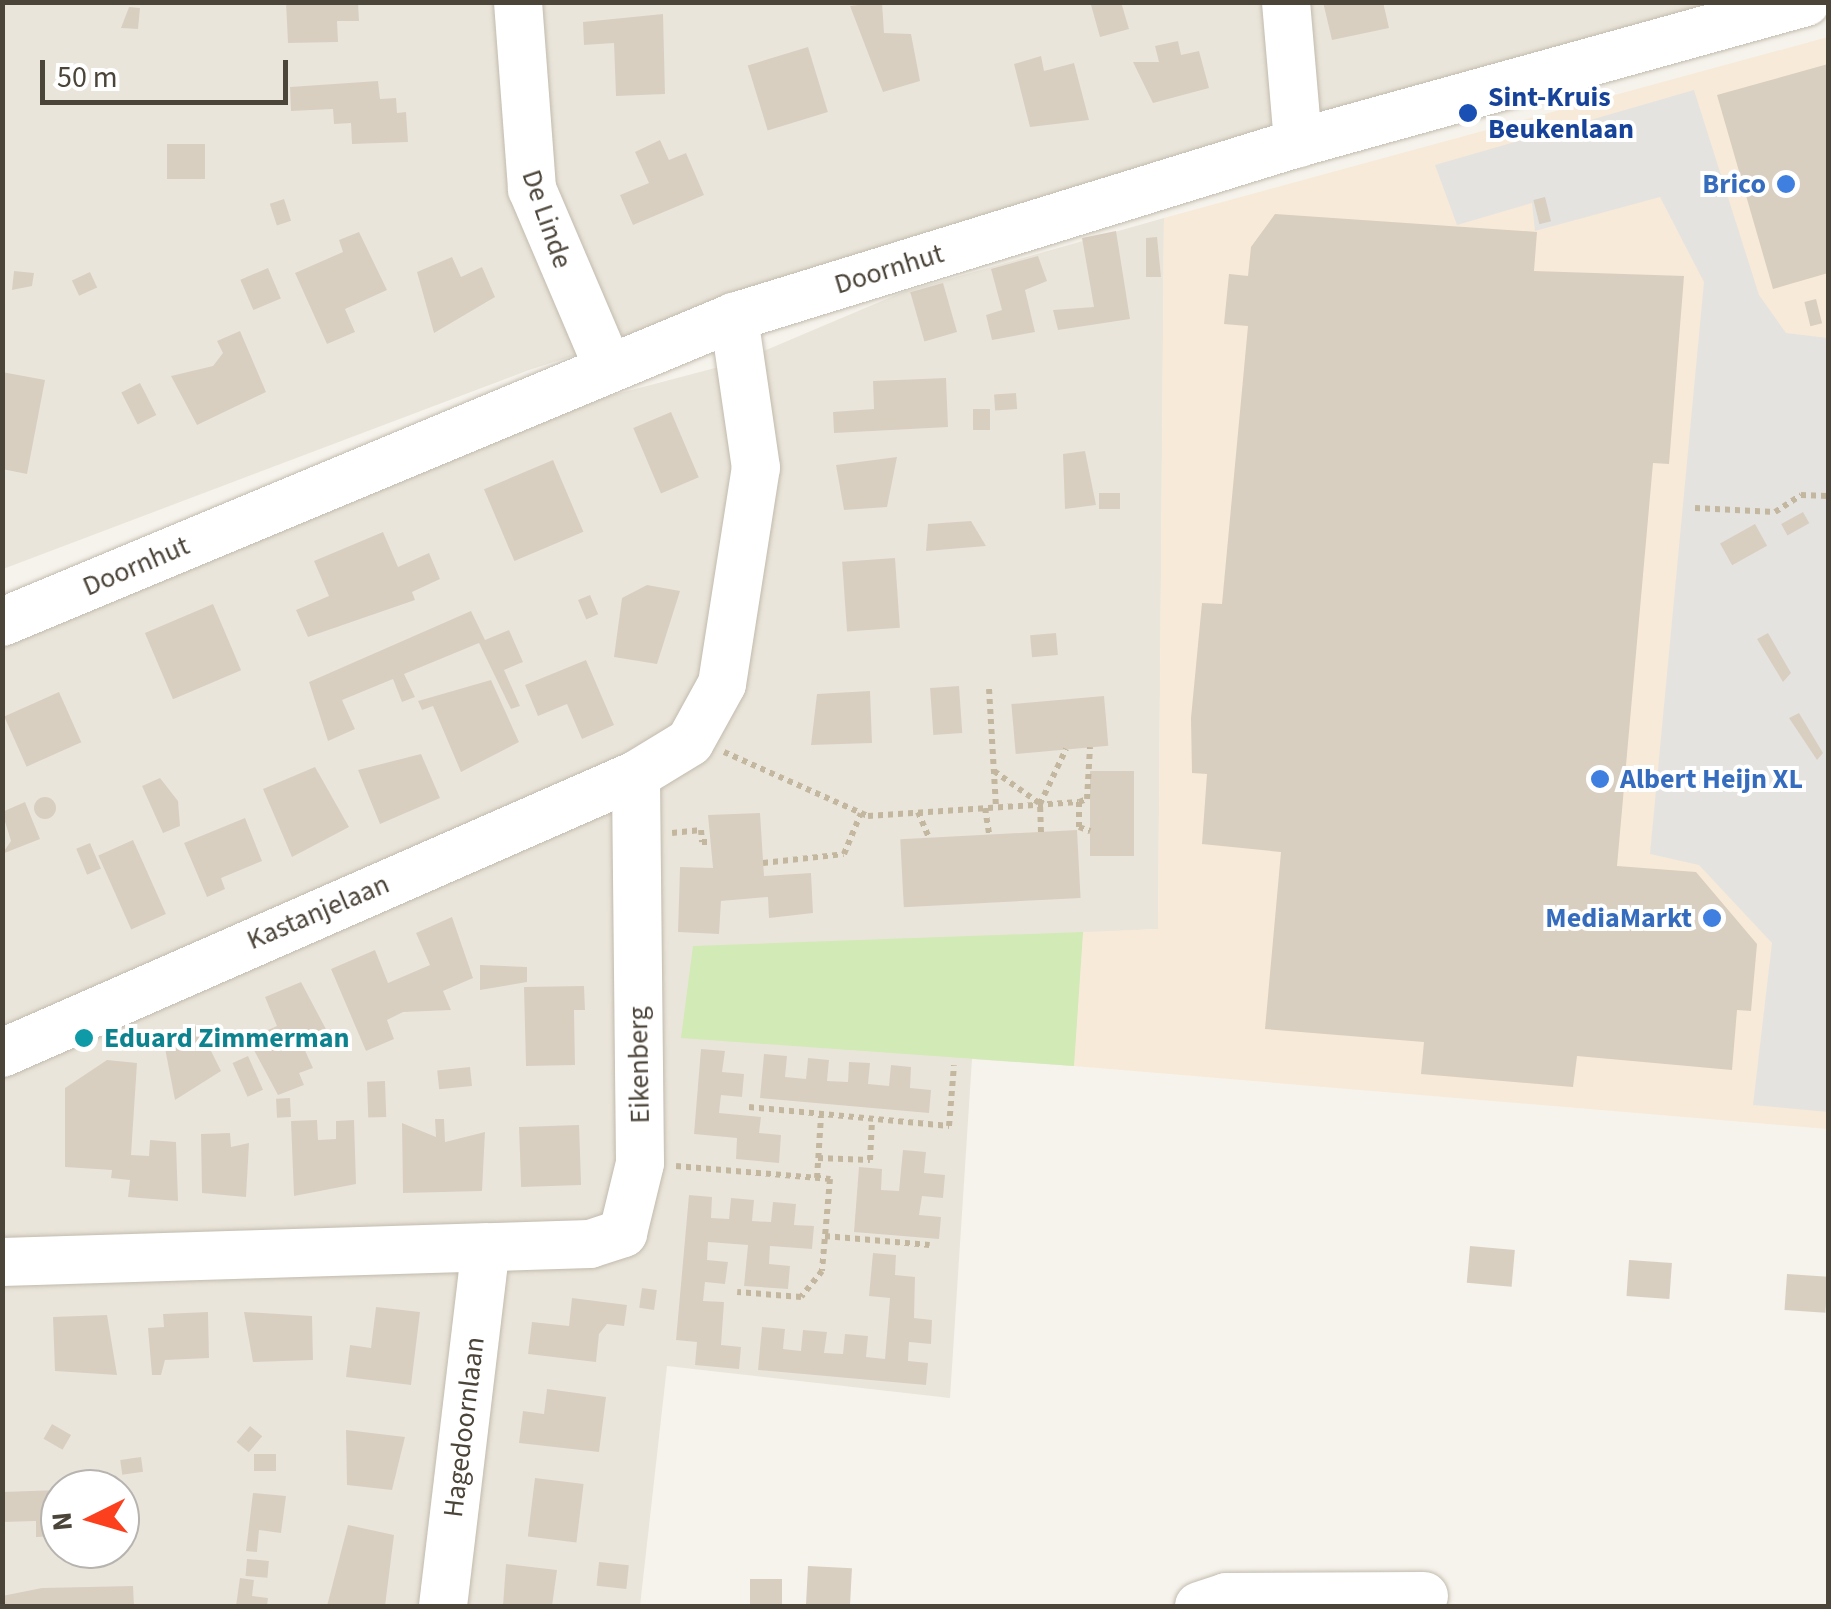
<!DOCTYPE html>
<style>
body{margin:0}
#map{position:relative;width:1831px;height:1609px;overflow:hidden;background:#f6f3ec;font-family:"Source Sans 3",sans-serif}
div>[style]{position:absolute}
.residential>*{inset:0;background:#eae5da}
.commercial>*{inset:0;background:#f7ead8}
.green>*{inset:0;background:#d2eab5}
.parking>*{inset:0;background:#e5e3e0}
.building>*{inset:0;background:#d8cfc1;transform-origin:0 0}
.round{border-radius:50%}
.path>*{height:6px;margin-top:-3px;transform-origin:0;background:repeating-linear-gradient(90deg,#c4b79f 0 5px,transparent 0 10px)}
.roads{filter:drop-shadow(0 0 2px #c2bbae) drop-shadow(0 0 2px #c2bbae)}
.minor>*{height:48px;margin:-24px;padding:0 24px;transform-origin:24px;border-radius:24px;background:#fff}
.dots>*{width:28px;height:28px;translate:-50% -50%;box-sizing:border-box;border:5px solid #fff;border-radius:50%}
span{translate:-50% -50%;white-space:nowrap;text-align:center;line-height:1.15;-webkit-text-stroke:8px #fff;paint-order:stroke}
.transit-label{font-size:28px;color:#164399;font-weight:700}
.left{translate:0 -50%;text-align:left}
.shop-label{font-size:28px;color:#366cbe;font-weight:700}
.right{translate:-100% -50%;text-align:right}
.street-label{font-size:28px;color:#4b4439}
.culture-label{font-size:28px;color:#0d838f;font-weight:700}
.frame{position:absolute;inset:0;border:5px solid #4b4439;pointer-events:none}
.north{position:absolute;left:40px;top:1469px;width:100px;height:100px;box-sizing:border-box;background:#fff;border:2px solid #b7b4b0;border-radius:50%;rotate:265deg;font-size:28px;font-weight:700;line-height:40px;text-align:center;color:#4b4439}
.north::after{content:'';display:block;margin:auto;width:35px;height:45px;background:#fc3f1d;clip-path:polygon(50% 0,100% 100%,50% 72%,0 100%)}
.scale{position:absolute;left:40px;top:60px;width:248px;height:45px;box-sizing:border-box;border:5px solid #4b4439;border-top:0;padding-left:12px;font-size:30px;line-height:35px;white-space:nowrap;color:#4b4439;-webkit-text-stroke:8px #fff;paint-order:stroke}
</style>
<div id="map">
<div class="residential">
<i style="clip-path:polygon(3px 3px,1739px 3px,1278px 131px,529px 370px,3px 569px)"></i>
<i style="clip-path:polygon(evenodd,1164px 218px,1158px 929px,1083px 933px,1074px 1066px,972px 1059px,950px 1398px,667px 1366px,640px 1606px,3px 1606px,2px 646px,502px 424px,738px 362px,903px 292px,1164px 218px,60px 1489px,120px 1489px,120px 1549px,60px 1549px,60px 1489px)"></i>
</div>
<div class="commercial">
<i style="clip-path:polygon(1828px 37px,1828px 1129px,1074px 1066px,1083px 932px,1158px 929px,1164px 218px)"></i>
</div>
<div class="green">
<i style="clip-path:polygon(1083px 932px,1074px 1066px,681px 1038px,693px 946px)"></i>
</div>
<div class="parking">
<i style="clip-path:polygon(1694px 90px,1759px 295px,1786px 333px,1828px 338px,1828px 1112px,1753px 1105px,1772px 943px,1699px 865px,1650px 854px,1704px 282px,1660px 197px,1535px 231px,1532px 203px,1457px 225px,1435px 165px)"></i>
</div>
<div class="building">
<i style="clip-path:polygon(286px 2px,358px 2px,359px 21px,337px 21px,338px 42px,288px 43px)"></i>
<i style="clip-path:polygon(882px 2px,884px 33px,911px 34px,920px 81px,883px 92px,850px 6px)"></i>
<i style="clip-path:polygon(1121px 2px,1129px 29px,1100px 37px,1091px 5px)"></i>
<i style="clip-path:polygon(1323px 2px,1383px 2px,1389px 28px,1332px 40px)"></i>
<i style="clip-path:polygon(129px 7px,140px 8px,138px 29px,121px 28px)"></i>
<i style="clip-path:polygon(663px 14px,665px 94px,616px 96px,614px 43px,584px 45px,583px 22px)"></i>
<i style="clip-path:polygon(1178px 41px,1181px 55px,1199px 51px,1209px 88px,1153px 103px,1133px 62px,1159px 62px,1155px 46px)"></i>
<i style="left:808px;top:47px;width:68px;height:63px;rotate:73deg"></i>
<i style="clip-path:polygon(1041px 56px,1044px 71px,1074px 63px,1089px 120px,1030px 127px,1014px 64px)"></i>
<i style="clip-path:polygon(1828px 64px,1828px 273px,1773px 289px,1717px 95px)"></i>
<i style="clip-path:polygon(378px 81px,380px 99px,396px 98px,397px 113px,406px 112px,408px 142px,352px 144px,351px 123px,334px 124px,333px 109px,291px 111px,290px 87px)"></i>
<i style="clip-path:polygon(660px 140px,669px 160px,686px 153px,704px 195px,633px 225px,620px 195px,649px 183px,635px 152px)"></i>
<i style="left:167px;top:144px;width:38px;height:35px"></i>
<i style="left:1545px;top:197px;width:25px;height:12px;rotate:76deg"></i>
<i style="left:284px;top:199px;width:23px;height:15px;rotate:72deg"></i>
<i style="clip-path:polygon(1275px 214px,1537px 232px,1534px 271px,1684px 276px,1669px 464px,1653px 463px,1617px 866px,1696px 872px,1757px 944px,1751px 1011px,1737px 1010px,1732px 1070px,1577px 1056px,1573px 1087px,1421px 1074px,1424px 1042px,1265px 1029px,1281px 852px,1202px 844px,1207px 774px,1192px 773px,1191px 718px,1202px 603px,1222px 604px,1248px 326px,1224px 324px,1229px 274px,1248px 276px,1251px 247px)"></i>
<i style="clip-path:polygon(1116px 231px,1130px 319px,1058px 330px,1053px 310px,1094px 307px,1082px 238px)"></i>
<i style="clip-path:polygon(359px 232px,387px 290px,345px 309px,355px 332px,327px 344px,295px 273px,343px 252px,339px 240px)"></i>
<i style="clip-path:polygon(1157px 237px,1161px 277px,1146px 277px,1146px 238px)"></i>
<i style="clip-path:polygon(1038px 256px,1047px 281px,1025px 290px,1035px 332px,992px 340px,986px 315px,1002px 310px,991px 269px)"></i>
<i style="clip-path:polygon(452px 257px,461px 277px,482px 267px,495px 297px,434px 333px,417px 272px)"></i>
<i style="left:268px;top:268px;width:33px;height:30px;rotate:67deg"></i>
<i style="clip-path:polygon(14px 271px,34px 273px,32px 286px,12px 290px)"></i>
<i style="left:90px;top:272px;width:17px;height:20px;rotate:65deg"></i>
<i style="left:943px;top:283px;width:51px;height:34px;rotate:74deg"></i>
<i style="left:1816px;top:299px;width:25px;height:12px;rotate:76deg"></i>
<i style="clip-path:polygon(240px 331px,266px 392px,197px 425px,171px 376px,213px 366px,223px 353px,217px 341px)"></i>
<i style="clip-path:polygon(2px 372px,45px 380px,27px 474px,2px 469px)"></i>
<i style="clip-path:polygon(946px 378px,948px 427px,834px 433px,833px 412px,874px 409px,873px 381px)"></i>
<i style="left:140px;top:383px;width:36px;height:21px;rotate:63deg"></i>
<i style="left:1016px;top:393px;width:16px;height:22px;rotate:86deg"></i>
<i style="left:973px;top:409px;width:17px;height:21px"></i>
<i style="left:671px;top:412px;width:71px;height:41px;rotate:67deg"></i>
<i style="clip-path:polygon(1085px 451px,1096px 505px,1065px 509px,1063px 454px)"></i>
<i style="clip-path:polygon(897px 457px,887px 507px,844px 510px,836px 465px)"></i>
<i style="left:553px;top:460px;width:78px;height:75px;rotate:67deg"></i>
<i style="left:1120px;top:493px;width:16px;height:21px;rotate:90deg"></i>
<i style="left:1803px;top:512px;width:13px;height:25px;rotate:61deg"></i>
<i style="clip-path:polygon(971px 521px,986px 546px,926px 551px,928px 524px)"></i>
<i style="left:1755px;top:524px;width:25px;height:40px;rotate:61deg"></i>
<i style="clip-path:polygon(383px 532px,398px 567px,429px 553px,440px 579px,412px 592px,415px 600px,308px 637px,296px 610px,329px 596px,314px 561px)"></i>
<i style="left:895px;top:558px;width:70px;height:53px;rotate:86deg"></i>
<i style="clip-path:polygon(647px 585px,680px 591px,657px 664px,614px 657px,622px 598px)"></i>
<i style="left:590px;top:595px;width:21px;height:13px;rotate:67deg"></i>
<i style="left:213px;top:604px;width:72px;height:74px;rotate:67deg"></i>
<i style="clip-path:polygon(471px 611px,485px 640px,509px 630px,523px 662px,504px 670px,520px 706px,511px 709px,479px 643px,404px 674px,415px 697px,402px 702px,393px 679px,342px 700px,355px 729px,328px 741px,309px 682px)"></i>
<i style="left:1056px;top:633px;width:22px;height:26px;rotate:85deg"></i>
<i style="clip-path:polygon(1768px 633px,1791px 673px,1783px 682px,1757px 639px)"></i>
<i style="clip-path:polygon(586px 660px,614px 725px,582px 739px,567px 704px,538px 716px,525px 685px)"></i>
<i style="clip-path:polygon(491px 680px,519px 742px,461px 772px,433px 706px,422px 710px,418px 701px)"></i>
<i style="left:959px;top:686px;width:47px;height:29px;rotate:86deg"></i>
<i style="clip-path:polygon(870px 691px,872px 743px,811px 745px,817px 694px)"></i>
<i style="left:59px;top:692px;width:55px;height:60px;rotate:66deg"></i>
<i style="left:1104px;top:696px;width:50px;height:93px;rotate:85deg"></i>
<i style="clip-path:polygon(1799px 713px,1823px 753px,1817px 760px,1789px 718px)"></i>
<i style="clip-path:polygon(421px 754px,440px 798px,380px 824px,358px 770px)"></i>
<i style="clip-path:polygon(315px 767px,349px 827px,292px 857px,263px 789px)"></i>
<i style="left:1090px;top:771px;width:44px;height:85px"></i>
<i style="clip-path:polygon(160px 778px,178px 801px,180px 826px,163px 833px,142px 786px)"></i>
<i class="round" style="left:34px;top:797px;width:22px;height:22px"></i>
<i style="clip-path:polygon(25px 802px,40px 839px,2px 854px,11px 841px,2px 812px)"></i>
<i style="clip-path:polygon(760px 813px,764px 876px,811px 873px,813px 913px,769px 918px,768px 897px,721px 901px,719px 934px,678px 932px,680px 867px,713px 868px,708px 815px)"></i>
<i style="clip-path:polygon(245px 818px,262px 861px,221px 878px,225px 889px,207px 897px,184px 843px)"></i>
<i style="left:1077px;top:830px;width:68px;height:177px;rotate:87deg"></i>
<i style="left:133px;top:840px;width:81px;height:38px;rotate:66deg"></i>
<i style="left:90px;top:843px;width:28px;height:15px;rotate:67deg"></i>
<i style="clip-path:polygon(452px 917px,473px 978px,443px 991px,451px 1010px,403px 1012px,387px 1020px,394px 1039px,366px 1051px,331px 969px,375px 950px,388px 983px,430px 965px,416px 933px)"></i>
<i style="clip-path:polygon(480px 965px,527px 967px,527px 982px,480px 990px)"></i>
<i style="clip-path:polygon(301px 982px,328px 1033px,302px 1044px,313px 1068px,299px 1073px,304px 1085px,278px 1095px,248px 1039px,277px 1026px,265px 997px)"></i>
<i style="clip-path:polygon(584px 986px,585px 1010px,574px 1010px,575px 1065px,526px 1066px,524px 987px)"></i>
<i style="clip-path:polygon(198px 1025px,221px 1071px,175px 1100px,164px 1043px)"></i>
<i style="clip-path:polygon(701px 1049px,725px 1051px,722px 1072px,744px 1074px,742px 1097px,721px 1095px,719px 1113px,761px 1117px,759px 1133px,781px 1135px,779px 1163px,736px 1159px,737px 1138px,694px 1134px)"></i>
<i style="clip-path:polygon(764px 1054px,787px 1056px,785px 1077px,806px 1079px,808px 1058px,829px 1060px,827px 1081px,848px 1082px,849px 1062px,870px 1063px,868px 1084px,889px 1086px,891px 1065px,911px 1067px,910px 1088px,931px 1090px,929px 1113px,760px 1098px)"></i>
<i style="left:248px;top:1056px;width:37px;height:17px;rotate:66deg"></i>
<i style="clip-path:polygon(107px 1060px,137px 1063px,131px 1155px,149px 1156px,150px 1140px,176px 1142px,178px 1201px,128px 1197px,130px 1180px,111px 1178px,112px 1170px,65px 1167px,65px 1088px)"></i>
<i style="left:470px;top:1067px;width:19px;height:33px;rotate:84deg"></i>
<i style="left:385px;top:1081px;width:36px;height:18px;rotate:88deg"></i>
<i style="left:290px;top:1098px;width:19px;height:14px;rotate:87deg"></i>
<i style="clip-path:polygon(435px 1119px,444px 1119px,445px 1142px,485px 1132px,482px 1191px,403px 1193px,402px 1123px,436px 1137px)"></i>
<i style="clip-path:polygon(317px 1120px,318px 1140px,336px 1139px,336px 1121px,354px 1120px,356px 1184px,294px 1196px,291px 1121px)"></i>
<i style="left:579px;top:1125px;width:60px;height:60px;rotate:88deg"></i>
<i style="clip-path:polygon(230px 1133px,231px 1147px,249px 1143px,246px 1197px,202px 1193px,201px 1134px)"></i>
<i style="clip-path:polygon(903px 1150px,926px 1152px,924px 1173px,945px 1175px,943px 1198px,922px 1196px,919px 1215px,941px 1217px,939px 1239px,854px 1232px,859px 1167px,882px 1169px,881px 1190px,899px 1191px)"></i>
<i style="clip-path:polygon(689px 1195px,712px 1197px,711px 1218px,729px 1219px,731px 1198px,754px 1200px,752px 1221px,771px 1222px,773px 1202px,796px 1204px,794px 1225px,814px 1226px,812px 1249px,770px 1246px,769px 1264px,790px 1266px,788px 1289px,744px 1286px,748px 1245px,708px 1242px,707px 1260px,728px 1262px,725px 1284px,705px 1282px,703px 1301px,724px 1302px,721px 1345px,741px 1347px,739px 1369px,695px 1365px,697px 1342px,676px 1340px)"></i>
<i style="left:1470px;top:1246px;width:45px;height:37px;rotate:5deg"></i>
<i style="clip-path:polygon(873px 1253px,896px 1255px,895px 1275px,915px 1277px,914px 1318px,932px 1320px,931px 1344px,909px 1342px,908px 1361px,928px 1363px,926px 1385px,758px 1370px,762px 1327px,785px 1329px,783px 1349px,801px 1351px,803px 1330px,827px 1332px,824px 1353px,843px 1354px,845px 1334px,868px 1336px,866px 1357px,885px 1359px,890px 1298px,869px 1296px)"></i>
<i style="left:1629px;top:1260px;width:43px;height:36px;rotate:4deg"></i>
<i style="left:1787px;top:1274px;width:41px;height:36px;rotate:4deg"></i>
<i style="left:642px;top:1288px;width:15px;height:20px;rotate:8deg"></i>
<i style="clip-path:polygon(572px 1298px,627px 1305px,624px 1326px,607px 1324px,599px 1334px,596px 1362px,528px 1354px,532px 1322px,569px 1326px)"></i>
<i style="clip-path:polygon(376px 1307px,420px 1312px,411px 1385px,346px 1377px,350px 1345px,371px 1348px)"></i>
<i style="clip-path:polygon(208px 1312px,209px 1358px,165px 1360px,161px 1375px,152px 1375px,148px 1328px,164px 1327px,163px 1314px)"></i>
<i style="clip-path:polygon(244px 1312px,312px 1316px,313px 1360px,253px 1362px)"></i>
<i style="clip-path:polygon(107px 1315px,117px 1375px,55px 1371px,53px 1317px)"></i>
<i style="clip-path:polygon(547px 1389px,606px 1397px,599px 1452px,519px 1443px,523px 1411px,544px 1414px)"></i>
<i style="left:52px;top:1424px;width:22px;height:17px;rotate:30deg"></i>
<i style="left:250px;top:1426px;width:16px;height:21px;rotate:40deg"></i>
<i style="clip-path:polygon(346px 1430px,405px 1437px,392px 1490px,347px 1485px)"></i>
<i style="left:276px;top:1454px;width:17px;height:22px;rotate:90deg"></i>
<i style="left:141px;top:1457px;width:15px;height:21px;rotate:82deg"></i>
<i style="left:535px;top:1478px;width:49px;height:59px;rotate:7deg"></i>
<i style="clip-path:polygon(60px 1490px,60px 1536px,36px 1537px,36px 1521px,2px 1522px,2px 1492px)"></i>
<i style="clip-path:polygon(253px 1493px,286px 1496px,281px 1533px,259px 1530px,257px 1552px,246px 1551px)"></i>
<i style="clip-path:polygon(348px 1525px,394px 1535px,385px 1606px,327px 1606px)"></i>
<i style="left:247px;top:1559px;width:22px;height:17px;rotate:5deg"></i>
<i style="left:599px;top:1562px;width:30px;height:24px;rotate:6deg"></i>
<i style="clip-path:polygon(506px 1564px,557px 1570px,552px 1606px,503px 1606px)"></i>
<i style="left:808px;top:1566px;width:44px;height:40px;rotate:3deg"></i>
<i style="clip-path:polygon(240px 1578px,254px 1580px,252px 1596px,268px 1598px,267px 1606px,236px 1606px)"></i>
<i style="left:750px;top:1579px;width:32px;height:27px"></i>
<i style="clip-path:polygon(133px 1586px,134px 1606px,2px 1606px,2px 1596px,42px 1588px)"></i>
</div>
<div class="path">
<i style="left:1695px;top:508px;width:80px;rotate:2.9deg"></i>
<i style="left:1775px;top:512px;width:31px;rotate:-33deg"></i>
<i style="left:1801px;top:495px;width:27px;rotate:2deg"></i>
<i style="left:989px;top:689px;width:118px;rotate:86.6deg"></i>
<i style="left:724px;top:752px;width:158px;rotate:24deg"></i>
<i style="left:868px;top:816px;width:211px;rotate:-3.8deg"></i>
<i style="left:1079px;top:802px;width:9px;rotate:-21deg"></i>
<i style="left:1087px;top:799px;width:52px;rotate:-86.7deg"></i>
<i style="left:994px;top:771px;width:55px;rotate:35.4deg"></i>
<i style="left:1079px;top:802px;width:25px;rotate:90deg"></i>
<i style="left:1079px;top:827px;width:12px;rotate:20deg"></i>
<i style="left:985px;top:808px;width:26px;rotate:81deg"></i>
<i style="left:918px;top:812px;width:26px;rotate:67deg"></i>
<i style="left:1041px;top:832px;width:28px;rotate:-92deg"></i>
<i style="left:1040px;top:804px;width:61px;rotate:-64.7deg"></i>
<i style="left:672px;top:833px;width:29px;rotate:-6deg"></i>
<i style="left:701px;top:830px;width:12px;rotate:85deg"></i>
<i style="left:702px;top:842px;width:9px"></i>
<i style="left:763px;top:863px;width:81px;rotate:-6.3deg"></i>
<i style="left:844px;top:854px;width:44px;rotate:-67.5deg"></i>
<i style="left:749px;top:1107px;width:201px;rotate:5.4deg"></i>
<i style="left:949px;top:1126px;width:61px;rotate:-85.3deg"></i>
<i style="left:818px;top:1158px;width:52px;rotate:2.2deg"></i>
<i style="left:870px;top:1160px;width:40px;rotate:-87.1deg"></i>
<i style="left:676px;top:1166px;width:155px;rotate:4.8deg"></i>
<i style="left:830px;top:1179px;width:92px;rotate:95deg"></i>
<i style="left:822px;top:1271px;width:33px;rotate:129deg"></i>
<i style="left:801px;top:1297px;width:64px;rotate:-175.5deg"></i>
<i style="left:817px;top:1178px;width:62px;rotate:-86.3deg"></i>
<i style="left:825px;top:1236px;width:105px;rotate:4.9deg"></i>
</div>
<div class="roads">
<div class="minor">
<i style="left:518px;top:2px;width:188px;rotate:85.7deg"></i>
<i style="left:532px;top:189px;width:194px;rotate:66.9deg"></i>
<i style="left:1286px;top:2px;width:142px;rotate:85.1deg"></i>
<i style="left:2px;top:622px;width:793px;rotate:-22.62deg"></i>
<i style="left:734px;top:317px;width:590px;rotate:-17.15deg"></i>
<i style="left:1298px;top:143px;width:527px;rotate:-15.51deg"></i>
<i style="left:2px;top:1053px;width:692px;rotate:-23.68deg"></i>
<i style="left:2px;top:1262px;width:588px;rotate:-1.75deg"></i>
<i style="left:590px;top:1244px;width:35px;rotate:-18deg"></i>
<i style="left:623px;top:1233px;width:72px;rotate:-76.3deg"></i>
<i style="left:640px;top:1163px;width:388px;rotate:-90.6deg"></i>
<i style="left:636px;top:775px;width:63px;rotate:-31.4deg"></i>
<i style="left:690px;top:742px;width:66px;rotate:-61.1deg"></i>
<i style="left:722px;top:684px;width:219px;rotate:-81.1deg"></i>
<i style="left:756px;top:468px;width:153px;rotate:-98.3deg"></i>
<i style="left:443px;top:1606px;width:361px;rotate:-83.2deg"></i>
<i style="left:1199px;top:1606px;width:28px;rotate:-18deg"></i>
<i style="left:1226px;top:1597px;width:198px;rotate:-0.3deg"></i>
</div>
</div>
<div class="dots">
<i style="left:1468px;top:113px;background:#1a4fb4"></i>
<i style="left:1786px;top:184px;background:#3f7fe0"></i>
<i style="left:1600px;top:779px;background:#3f7fe0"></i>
<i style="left:1712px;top:918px;background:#3f7fe0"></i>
<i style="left:84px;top:1038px;background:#0f9aa8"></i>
</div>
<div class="transit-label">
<span class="left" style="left:1488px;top:113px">Sint-Kruis<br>Beukenlaan</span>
</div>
<div class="shop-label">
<span class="right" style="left:1766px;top:184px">Brico</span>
<span class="left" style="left:1620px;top:779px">Albert Heijn XL</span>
<span class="right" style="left:1692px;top:918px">MediaMarkt</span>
</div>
<div class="street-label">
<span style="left:547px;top:219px;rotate:71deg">De Linde</span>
<span style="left:889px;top:269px;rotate:-17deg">Doornhut</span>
<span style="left:136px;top:566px;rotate:-23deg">Doornhut</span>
<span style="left:318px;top:912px;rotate:-23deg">Kastanjelaan</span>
<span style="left:639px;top:1065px;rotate:-91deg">Eikenberg</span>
<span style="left:464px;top:1427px;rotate:-83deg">Hagedoornlaan</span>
</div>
<div class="culture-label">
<span class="left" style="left:104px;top:1038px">Eduard Zimmerman</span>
</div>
<div class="frame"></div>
<div class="north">N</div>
<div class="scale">50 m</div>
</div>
